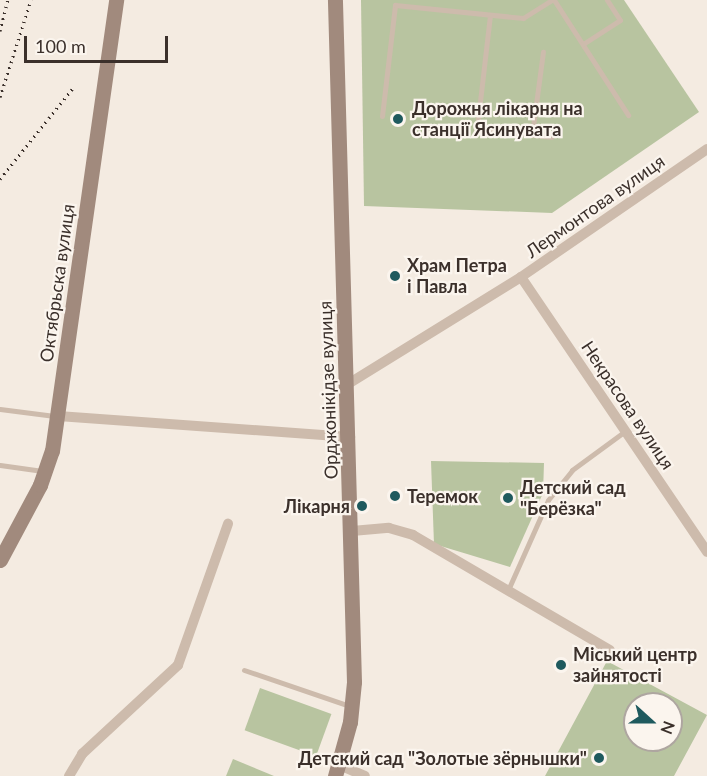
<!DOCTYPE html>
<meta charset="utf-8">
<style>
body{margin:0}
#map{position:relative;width:707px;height:776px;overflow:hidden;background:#f4ebe1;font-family:Lato,sans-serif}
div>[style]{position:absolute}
.green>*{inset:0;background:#b8c4a0;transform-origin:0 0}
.lane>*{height:5px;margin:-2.5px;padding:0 2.5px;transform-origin:2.5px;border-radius:2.5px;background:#cdbbac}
.street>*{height:10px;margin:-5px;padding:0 5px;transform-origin:5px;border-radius:5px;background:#cdbbac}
.secondary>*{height:15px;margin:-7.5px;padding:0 7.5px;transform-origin:7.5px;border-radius:7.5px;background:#a18a7d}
.rail>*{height:3px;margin-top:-1.5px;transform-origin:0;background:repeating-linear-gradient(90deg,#3b302b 0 1.5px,transparent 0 6px)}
.dots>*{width:16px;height:16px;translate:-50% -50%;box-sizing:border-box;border:3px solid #fbf5ee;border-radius:50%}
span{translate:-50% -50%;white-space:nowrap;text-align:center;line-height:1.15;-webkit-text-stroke:4.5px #fbf5ee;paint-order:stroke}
.poi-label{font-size:18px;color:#3b302b;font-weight:700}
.left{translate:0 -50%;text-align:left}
.right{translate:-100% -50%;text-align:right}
.street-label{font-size:18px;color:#3b302b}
.north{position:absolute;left:623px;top:692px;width:60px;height:60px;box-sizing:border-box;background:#fbf5ee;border:2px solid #aea6a0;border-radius:50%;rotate:111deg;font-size:16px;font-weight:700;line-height:24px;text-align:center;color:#3b302b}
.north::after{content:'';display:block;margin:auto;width:21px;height:27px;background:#1f5a5e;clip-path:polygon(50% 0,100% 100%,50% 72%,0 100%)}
.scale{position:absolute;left:24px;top:36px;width:144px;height:27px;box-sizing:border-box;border:3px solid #3b302b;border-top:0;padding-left:8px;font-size:18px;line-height:21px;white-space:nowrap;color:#3b302b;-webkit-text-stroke:4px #fbf5ee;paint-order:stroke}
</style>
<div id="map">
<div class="green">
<i style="clip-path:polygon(361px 0,624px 0,699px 112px,552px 213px,364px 206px)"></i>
<i style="clip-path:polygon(431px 461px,544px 463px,543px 493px,510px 567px,434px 544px)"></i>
<i style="clip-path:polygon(evenodd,607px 661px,707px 715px,674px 776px,545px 776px,607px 661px,635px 704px,671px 704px,671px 740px,635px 740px,635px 704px)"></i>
<i style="left:260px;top:688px;width:76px;height:45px;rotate:20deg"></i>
<i style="clip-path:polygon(233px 759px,274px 776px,226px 776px)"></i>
</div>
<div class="lane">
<i style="left:554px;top:0;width:137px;rotate:57.2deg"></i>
<i style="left:490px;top:15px;width:114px;rotate:96.6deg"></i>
<i style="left:477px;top:128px;width:75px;rotate:6.9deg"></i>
<i style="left:583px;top:44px;width:44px;rotate:-33deg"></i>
<i style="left:620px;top:20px;width:24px;rotate:-123deg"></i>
<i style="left:382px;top:116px;width:112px;rotate:-83.3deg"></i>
<i style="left:395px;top:5px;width:129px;rotate:5.8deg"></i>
<i style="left:523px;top:18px;width:34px;rotate:-32deg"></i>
<i style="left:532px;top:134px;width:83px;rotate:-82.4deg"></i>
<i style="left:0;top:409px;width:55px;rotate:7.3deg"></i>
<i style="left:0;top:465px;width:43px;rotate:7.9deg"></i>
<i style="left:508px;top:590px;width:98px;rotate:-66deg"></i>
<i style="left:548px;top:500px;width:38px;rotate:-51deg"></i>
<i style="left:572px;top:470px;width:66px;rotate:-36.3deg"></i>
<i style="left:244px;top:670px;width:112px;rotate:18.8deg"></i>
</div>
<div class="street">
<i style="left:521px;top:277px;width:332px;rotate:55.9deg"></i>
<i style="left:348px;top:384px;width:203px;rotate:-31.7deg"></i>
<i style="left:521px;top:277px;width:226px;rotate:-34.5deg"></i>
<i style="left:58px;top:416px;width:293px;rotate:4.1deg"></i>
<i style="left:352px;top:531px;width:37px;rotate:-5deg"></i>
<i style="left:389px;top:528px;width:25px;rotate:16deg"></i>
<i style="left:413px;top:535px;width:228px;rotate:30.3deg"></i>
<i style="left:339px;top:765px;width:28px;rotate:23deg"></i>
<i style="left:69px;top:776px;width:26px;rotate:-59deg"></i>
<i style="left:82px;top:754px;width:131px;rotate:-42.8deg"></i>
<i style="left:178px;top:665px;width:150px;rotate:-70.5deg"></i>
</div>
<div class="secondary">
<i style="left:0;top:560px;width:85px;rotate:-61.9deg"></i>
<i style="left:40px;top:485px;width:36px;rotate:-71deg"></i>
<i style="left:52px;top:451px;width:456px;rotate:-81.9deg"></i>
<i style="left:335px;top:776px;width:56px;rotate:-74.5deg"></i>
<i style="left:350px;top:722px;width:40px;rotate:-84.3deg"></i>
<i style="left:354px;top:682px;width:682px;rotate:-91.6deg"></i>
</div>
<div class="rail">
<i style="left:0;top:31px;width:32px;rotate:-76deg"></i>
<i style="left:0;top:97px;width:102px;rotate:-72.3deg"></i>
<i style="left:0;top:179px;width:117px;rotate:-51.3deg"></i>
</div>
<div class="dots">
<i style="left:398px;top:119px;background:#1f5a5e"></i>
<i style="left:395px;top:276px;background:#1f5a5e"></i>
<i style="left:395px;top:496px;background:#1f5a5e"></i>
<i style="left:508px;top:498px;background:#1f5a5e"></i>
<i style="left:362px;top:506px;background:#1f5a5e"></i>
<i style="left:561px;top:665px;background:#1f5a5e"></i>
<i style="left:599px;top:758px;background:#1f5a5e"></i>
</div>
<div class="poi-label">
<span class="left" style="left:412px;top:119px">Дорожня лікарня на<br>станції Ясинувата</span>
<span class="left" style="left:407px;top:276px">Храм Петра<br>і Павла</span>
<span class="left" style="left:520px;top:498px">Детский сад<br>"Берёзка"</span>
<span class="left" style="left:407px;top:496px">Теремок</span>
<span class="right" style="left:350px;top:506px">Лікарня</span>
<span class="left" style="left:573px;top:665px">Міський центр<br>зайнятості</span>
<span class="right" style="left:587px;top:758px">Детский сад "Золотые зёрнышки"</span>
</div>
<div class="street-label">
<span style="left:595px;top:206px;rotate:-35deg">Лермонтова вулиця</span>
<span style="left:57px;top:283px;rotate:-82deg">Октябрьска вулиця</span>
<span style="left:328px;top:390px;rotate:-92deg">Орджонікідзе вулиця</span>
<span style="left:628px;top:405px;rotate:56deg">Некрасова вулиця</span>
</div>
<div class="north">N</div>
<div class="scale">100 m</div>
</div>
